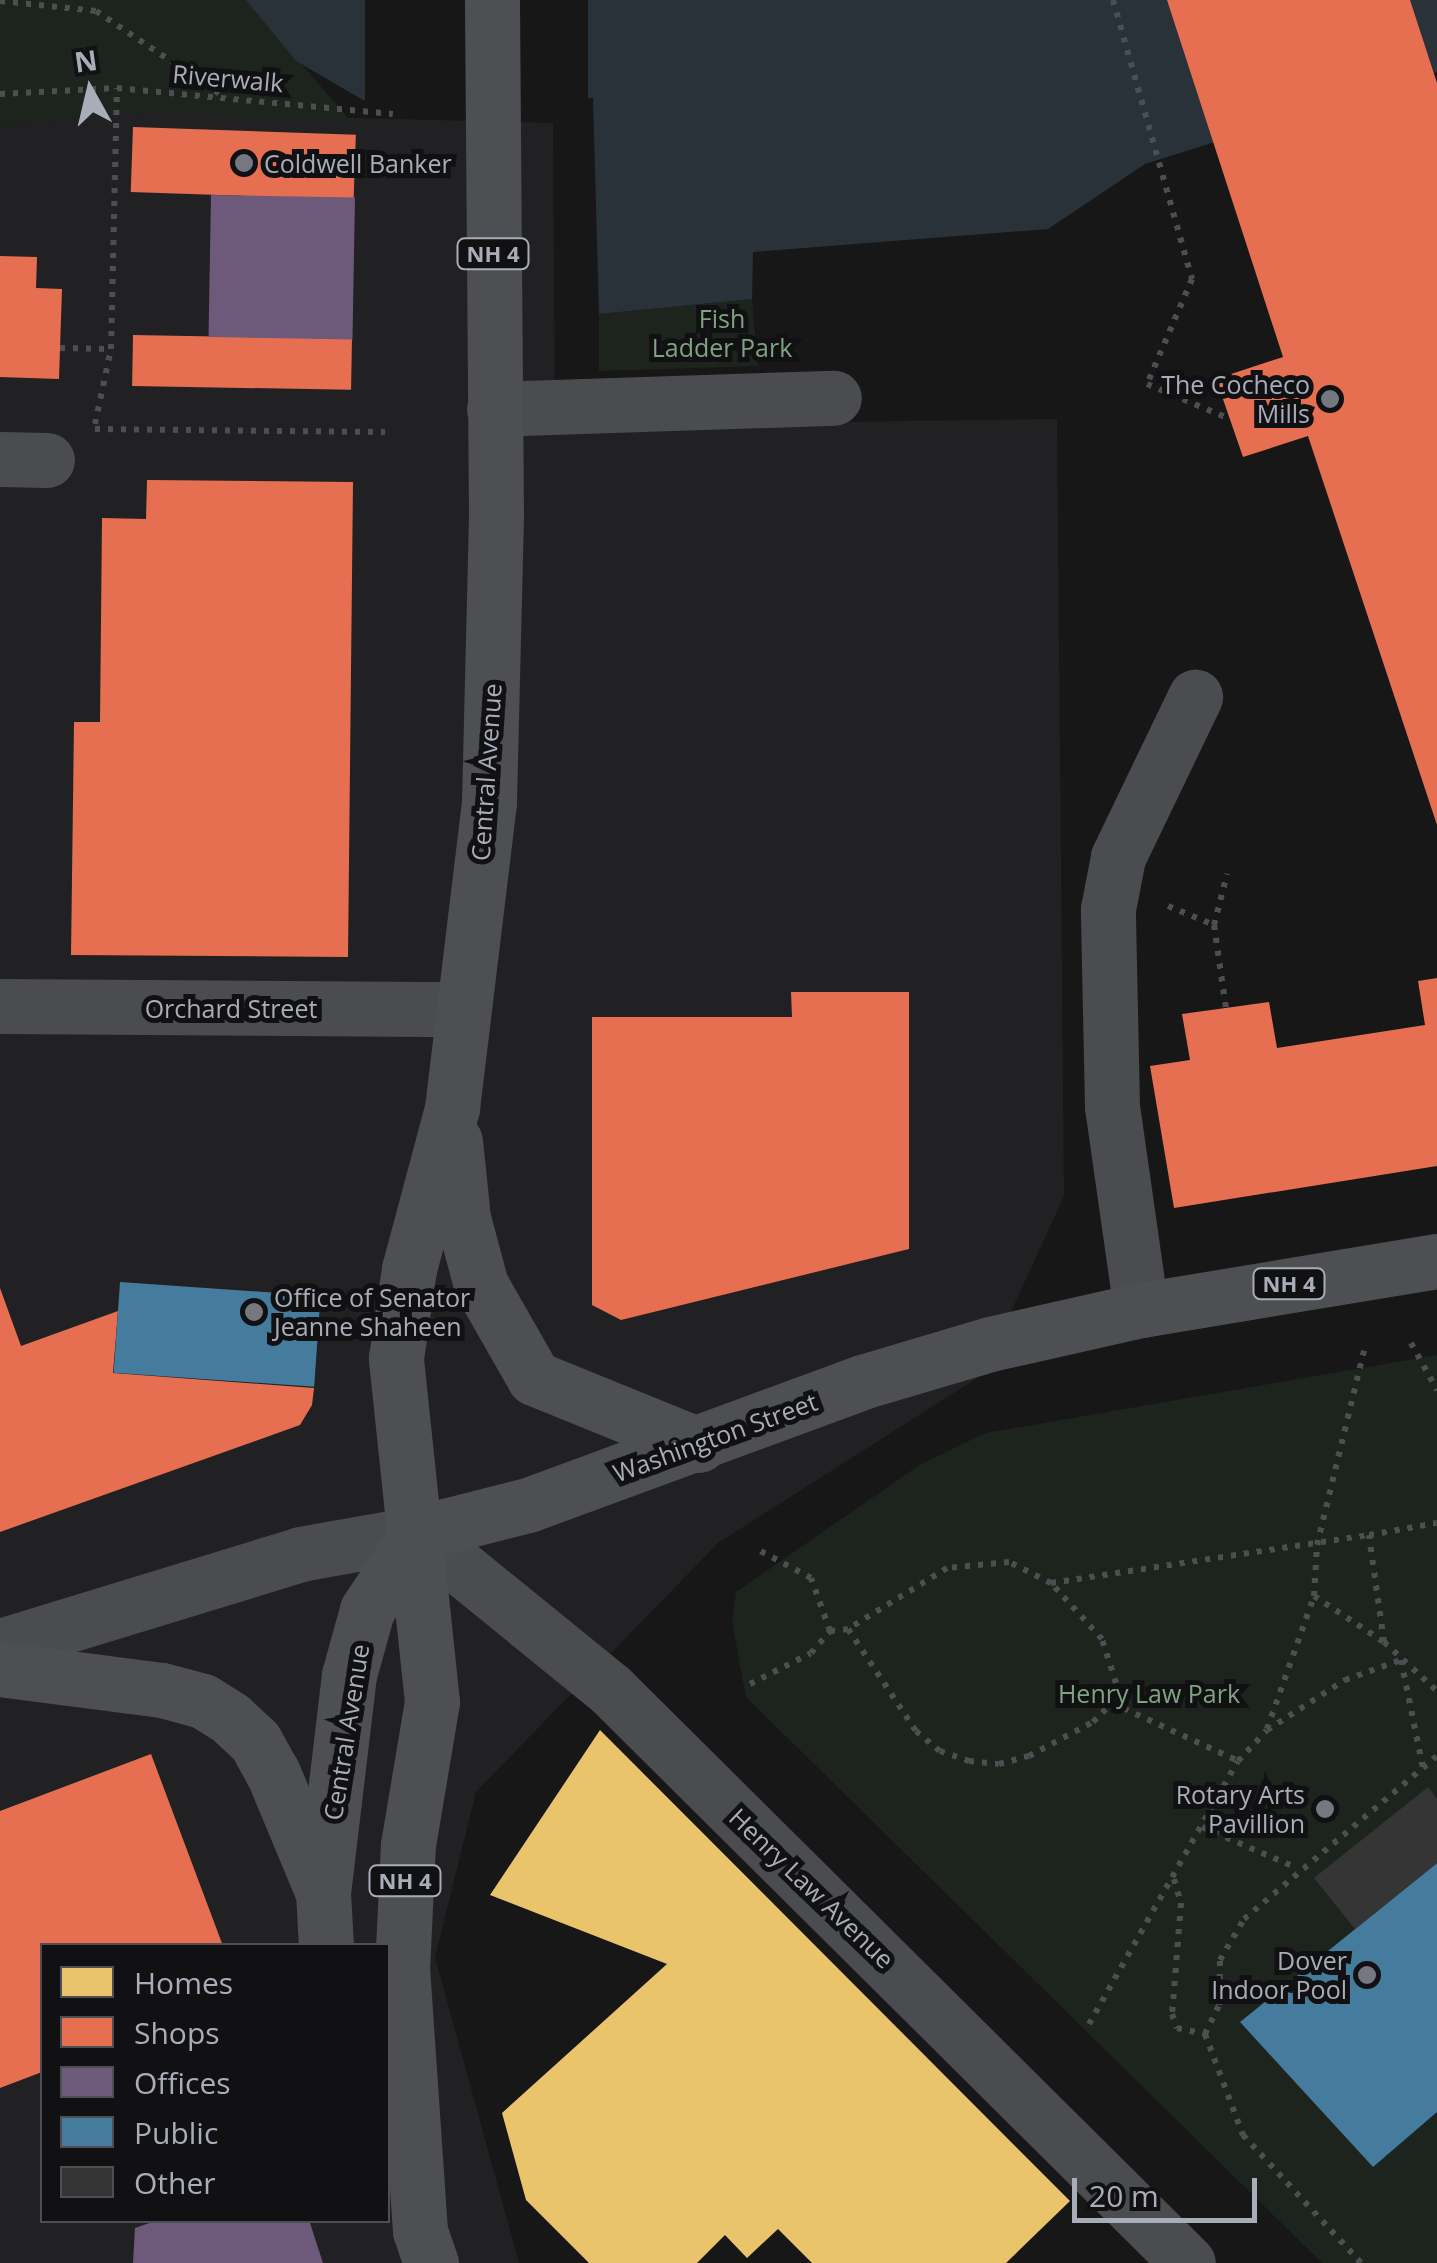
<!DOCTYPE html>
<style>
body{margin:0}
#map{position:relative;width:1437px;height:2263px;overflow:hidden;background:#171717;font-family:"Open Sans",sans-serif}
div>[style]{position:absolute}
.built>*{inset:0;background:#212123}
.green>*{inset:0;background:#1d241e}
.water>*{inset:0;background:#2a3239}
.pier>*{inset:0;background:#171717;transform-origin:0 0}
.homes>*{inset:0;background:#e9c46a}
.shops>*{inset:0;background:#e76f51;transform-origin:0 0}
.offices>*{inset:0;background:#6d597a;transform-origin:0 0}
.public>*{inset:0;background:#457b9d;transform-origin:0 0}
.building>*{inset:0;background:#353536}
.path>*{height:6px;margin-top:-3px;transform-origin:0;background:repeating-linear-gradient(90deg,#4d4e52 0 5px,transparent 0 13px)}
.minor>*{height:55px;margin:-27.5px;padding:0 27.5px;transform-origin:27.5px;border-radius:27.5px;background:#4b4c50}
.major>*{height:55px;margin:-27.5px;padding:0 27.5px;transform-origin:27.5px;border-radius:27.5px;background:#4d4f52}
.dots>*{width:28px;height:28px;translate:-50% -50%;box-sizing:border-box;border:5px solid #111113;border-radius:50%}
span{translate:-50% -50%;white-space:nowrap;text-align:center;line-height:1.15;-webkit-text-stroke:10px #111113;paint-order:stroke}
.shield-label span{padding:2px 8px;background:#111113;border:2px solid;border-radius:8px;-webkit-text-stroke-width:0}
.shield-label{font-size:22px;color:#a8adb8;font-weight:700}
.street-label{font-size:25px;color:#a8adb8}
.poi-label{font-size:25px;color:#a8adb8}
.left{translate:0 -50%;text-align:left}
.right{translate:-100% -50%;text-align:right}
.park-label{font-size:25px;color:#7fa381}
.legend{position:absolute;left:40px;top:1943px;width:350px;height:280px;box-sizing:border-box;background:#111113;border:2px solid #4d4f55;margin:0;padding:12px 18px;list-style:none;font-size:30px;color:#a8adb8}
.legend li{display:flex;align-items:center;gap:20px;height:50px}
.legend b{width:50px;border:2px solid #4d4f55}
.north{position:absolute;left:40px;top:40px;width:100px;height:100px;-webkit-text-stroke:8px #111113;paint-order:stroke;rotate:352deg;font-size:28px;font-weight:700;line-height:40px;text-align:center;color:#a8adb8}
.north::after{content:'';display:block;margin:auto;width:35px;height:45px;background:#a8adb8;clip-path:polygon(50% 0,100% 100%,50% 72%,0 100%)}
.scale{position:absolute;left:1072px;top:2178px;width:185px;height:45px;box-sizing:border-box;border:5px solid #a8adb8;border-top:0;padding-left:12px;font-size:30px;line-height:35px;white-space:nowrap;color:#a8adb8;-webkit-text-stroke:8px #111113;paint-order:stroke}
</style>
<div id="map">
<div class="built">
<i style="clip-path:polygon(evenodd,127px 112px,553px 123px,555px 426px,1057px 419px,1064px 1196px,982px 1375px,718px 1543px,476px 1792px,435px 1957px,519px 2263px,0 2263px,0 127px,127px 112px,42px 1946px,388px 1946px,388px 2220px,42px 2220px,42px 1946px)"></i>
</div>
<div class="green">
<i style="clip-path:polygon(0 0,246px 0,350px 120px,127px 112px,0 127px)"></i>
<i style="clip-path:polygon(752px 299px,758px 366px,599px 371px,599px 314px)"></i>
<i style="clip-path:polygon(1437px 1355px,1437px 2263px,1322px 2263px,746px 1697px,732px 1622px,736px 1592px,918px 1466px,985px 1433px)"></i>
</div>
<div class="water">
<i style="clip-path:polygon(246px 0,1437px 0,1437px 72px,1145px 164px,1048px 229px,753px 252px,752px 299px,599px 314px,593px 98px,363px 100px,296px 61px)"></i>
</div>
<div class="pier">
<i style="left:365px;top:0;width:223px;height:100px"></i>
</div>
<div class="homes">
<i style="clip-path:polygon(600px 1730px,1070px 2201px,1006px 2263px,812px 2263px,778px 2229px,747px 2258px,725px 2235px,697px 2263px,589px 2263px,526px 2200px,502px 2113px,667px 1964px,490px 1895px)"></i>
</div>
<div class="shops">
<i style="clip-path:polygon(1167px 0,1410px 0,1437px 83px,1437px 825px,1308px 436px,1243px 457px,1216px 379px,1283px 357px)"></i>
<i style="left:133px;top:127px;width:223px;height:65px;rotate:2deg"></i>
<i style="clip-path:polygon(0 256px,37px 257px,36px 288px,62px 289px,59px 379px,0 377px)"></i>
<i style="left:133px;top:335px;width:219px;height:51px;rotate:1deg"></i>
<i style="clip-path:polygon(147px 480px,353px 482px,348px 957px,71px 955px,74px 722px,100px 722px,102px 518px,146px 519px)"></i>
<i style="clip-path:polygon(1437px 978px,1437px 1166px,1174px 1208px,1150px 1066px,1190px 1060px,1182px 1014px,1269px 1002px,1277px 1048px,1425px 1025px,1418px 981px)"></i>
<i style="clip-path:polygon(791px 992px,909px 992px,909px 1249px,621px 1320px,592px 1305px,592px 1017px,792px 1017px)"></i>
<i style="clip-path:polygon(0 1288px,21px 1346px,118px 1311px,113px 1373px,314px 1388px,312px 1405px,300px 1425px,0 1532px)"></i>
<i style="clip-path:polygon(151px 1754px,223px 1946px,42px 1946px,42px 2072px,0 2088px,0 1811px)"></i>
</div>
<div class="offices">
<i style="left:211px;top:195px;width:144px;height:142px;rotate:1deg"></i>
<i style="clip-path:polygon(158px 2220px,309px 2220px,323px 2263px,133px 2263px,135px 2228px)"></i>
</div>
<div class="public">
<i style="left:120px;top:1282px;width:201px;height:91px;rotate:4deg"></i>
<i style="clip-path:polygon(1437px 1863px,1437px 2112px,1373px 2167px,1240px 2022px)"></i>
</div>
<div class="building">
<i style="clip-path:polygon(1428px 1787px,1437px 1799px,1437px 1863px,1355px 1929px,1314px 1878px)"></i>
</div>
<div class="path">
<i style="left:1113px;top:0;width:290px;rotate:74.2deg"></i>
<i style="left:1192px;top:279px;width:114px;rotate:113.2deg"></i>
<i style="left:1147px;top:384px;width:90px;rotate:22.9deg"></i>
<i style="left:0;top:1px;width:97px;rotate:5.9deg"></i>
<i style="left:96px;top:11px;width:156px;rotate:33.8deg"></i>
<i style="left:0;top:94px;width:117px;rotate:-2.9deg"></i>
<i style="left:117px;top:88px;width:277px;rotate:5.4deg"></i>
<i style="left:60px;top:348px;width:51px;rotate:1.1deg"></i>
<i style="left:95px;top:424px;width:77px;rotate:-78deg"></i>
<i style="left:111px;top:349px;width:261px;rotate:-88.7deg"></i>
<i style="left:95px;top:429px;width:290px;rotate:0.6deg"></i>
<i style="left:1168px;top:906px;width:50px;rotate:22.4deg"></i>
<i style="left:1214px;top:925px;width:53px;rotate:-75.7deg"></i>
<i style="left:1214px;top:925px;width:84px;rotate:81.8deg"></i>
<i style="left:1411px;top:1343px;width:54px;rotate:61deg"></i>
<i style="left:1051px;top:1583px;width:322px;rotate:-8.6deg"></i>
<i style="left:1314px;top:1596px;width:84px;rotate:33.3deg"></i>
<i style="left:1384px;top:1642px;width:72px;rotate:42.8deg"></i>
<i style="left:830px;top:1631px;width:18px;rotate:-6deg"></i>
<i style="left:848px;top:1629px;width:123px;rotate:56.3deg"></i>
<i style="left:916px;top:1731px;width:31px;rotate:40deg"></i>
<i style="left:940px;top:1751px;width:31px;rotate:19deg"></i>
<i style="left:969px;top:1761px;width:30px;rotate:6deg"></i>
<i style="left:999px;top:1764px;width:31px;rotate:-15deg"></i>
<i style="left:1029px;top:1756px;width:72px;rotate:-28deg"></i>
<i style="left:1093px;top:1722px;width:27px;rotate:-45deg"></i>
<i style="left:1112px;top:1703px;width:20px;rotate:-79deg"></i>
<i style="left:1116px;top:1683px;width:46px;rotate:-107.7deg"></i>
<i style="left:1102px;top:1639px;width:76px;rotate:-132.3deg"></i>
<i style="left:1051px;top:1583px;width:47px;rotate:-153.4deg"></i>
<i style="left:1009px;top:1562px;width:62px;rotate:174.5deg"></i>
<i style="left:947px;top:1568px;width:116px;rotate:148.4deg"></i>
<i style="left:1384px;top:1642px;width:108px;rotate:-98deg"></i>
<i style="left:1369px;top:1535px;width:69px;rotate:-10deg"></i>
<i style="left:750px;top:1684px;width:68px;rotate:-26.9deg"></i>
<i style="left:811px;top:1653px;width:29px;rotate:-49deg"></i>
<i style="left:830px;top:1631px;width:56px;rotate:-109.7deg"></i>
<i style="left:811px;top:1578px;width:61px;rotate:-151.8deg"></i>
<i style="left:1112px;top:1703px;width:139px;rotate:24.7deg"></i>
<i style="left:1267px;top:1729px;width:141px;rotate:-70.5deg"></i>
<i style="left:1314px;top:1596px;width:51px;rotate:-86.6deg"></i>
<i style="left:1317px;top:1545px;width:200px;rotate:-76.4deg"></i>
<i style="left:1202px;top:1827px;width:103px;rotate:23.3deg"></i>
<i style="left:1174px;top:1879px;width:25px;rotate:74deg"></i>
<i style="left:1181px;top:1903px;width:111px;rotate:94.6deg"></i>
<i style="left:1172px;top:2014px;width:15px;rotate:70deg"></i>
<i style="left:1177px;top:2028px;width:29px;rotate:12deg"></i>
<i style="left:1205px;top:2034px;width:32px;rotate:-64deg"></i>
<i style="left:1219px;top:2005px;width:45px;rotate:-88.7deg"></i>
<i style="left:1220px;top:1960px;width:48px;rotate:-59.7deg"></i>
<i style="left:1244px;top:1919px;width:234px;rotate:-40.2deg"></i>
<i style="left:1089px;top:2024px;width:302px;rotate:-60.5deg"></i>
<i style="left:1238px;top:1761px;width:42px;rotate:-46.9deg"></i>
<i style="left:1267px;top:1730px;width:93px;rotate:-32.7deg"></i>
<i style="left:1345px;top:1680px;width:59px;rotate:-19.7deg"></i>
<i style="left:1401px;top:1660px;width:110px;rotate:78.5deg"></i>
<i style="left:1423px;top:1768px;width:18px;rotate:-41deg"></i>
<i style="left:1205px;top:2034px;width:108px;rotate:69.4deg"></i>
<i style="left:1243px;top:2135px;width:174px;rotate:47.3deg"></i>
</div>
<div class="minor">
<i style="left:494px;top:409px;width:340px;rotate:-1.9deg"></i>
<i style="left:0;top:459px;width:47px;rotate:1.2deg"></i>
<i style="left:0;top:1006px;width:462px;rotate:0.4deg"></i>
<i style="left:1141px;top:1310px;width:205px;rotate:-98.1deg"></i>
<i style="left:1112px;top:1107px;width:198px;rotate:-91.2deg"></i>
<i style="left:1108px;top:909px;width:53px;rotate:-79.1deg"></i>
<i style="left:1118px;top:857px;width:178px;rotate:-64.3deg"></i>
<i style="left:0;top:1646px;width:314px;rotate:-17deg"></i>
<i style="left:300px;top:1554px;width:120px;rotate:-10.1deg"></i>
<i style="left:418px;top:1533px;width:249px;rotate:39.1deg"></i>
<i style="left:611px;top:1690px;width:813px;rotate:44.8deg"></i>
</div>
<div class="major">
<i style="left:455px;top:1141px;width:77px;rotate:84.1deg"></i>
<i style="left:463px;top:1218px;width:69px;rotate:75deg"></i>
<i style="left:481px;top:1285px;width:107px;rotate:60.3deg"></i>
<i style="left:534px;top:1378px;width:178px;rotate:22.1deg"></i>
<i style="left:418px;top:1533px;width:114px;rotate:-14.3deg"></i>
<i style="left:528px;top:1505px;width:356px;rotate:-20.2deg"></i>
<i style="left:862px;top:1382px;width:134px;rotate:-16.5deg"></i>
<i style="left:990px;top:1344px;width:155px;rotate:-12.7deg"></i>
<i style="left:1141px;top:1310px;width:300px;rotate:-9.4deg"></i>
<i style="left:0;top:1669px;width:163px;rotate:7.4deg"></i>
<i style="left:162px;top:1690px;width:42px;rotate:15deg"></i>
<i style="left:203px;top:1701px;width:32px;rotate:32deg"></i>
<i style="left:230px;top:1718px;width:34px;rotate:43deg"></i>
<i style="left:255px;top:1741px;width:37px;rotate:61deg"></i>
<i style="left:273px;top:1773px;width:130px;rotate:67.4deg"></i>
<i style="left:326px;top:1946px;width:53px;rotate:-93.2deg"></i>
<i style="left:323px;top:1893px;width:220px;rotate:-83.2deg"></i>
<i style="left:349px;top:1675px;width:67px;rotate:-74.5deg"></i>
<i style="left:367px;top:1610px;width:92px;rotate:-56.5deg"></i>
<i style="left:431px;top:2263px;width:34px;rotate:-109deg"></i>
<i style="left:420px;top:2231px;width:262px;rotate:-93.9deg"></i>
<i style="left:402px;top:1970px;width:125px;rotate:-87.3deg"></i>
<i style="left:408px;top:1845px;width:145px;rotate:-80.5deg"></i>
<i style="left:432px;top:1702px;width:346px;rotate:-96deg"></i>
<i style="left:396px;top:1358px;width:90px;rotate:-81.7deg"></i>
<i style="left:409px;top:1269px;width:167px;rotate:-75deg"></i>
<i style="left:452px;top:1108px;width:308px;rotate:-83.1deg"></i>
<i style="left:489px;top:802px;width:288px;rotate:-88.6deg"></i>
<i style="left:496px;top:514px;width:514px;rotate:-90.45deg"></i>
</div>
<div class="dots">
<i style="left:244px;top:163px;background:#757880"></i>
<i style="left:1330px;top:399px;background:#757880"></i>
<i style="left:254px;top:1312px;background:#757880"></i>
<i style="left:1325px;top:1809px;background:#757880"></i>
<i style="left:1367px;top:1975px;background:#757880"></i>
</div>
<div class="shield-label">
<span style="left:493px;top:254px">NH 4</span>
<span style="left:1289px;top:1284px">NH 4</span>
<span style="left:405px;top:1881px">NH 4</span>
</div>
<div class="street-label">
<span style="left:228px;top:78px;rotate:5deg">Riverwalk</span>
<span style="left:486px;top:772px;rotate:-86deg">Central Avenue</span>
<span style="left:231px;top:1008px">Orchard Street</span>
<span style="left:715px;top:1437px;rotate:-20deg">Washington Street</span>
<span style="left:346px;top:1732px;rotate:-81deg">Central Avenue</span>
<span style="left:812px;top:1888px;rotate:44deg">Henry Law Avenue</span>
</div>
<div class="poi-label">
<span class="left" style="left:264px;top:163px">Coldwell Banker</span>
<span class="right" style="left:1310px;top:399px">The Cocheco<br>Mills</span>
<span class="left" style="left:274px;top:1312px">Office of Senator<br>Jeanne Shaheen</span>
<span class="right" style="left:1305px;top:1809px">Rotary Arts<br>Pavillion</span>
<span class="right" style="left:1347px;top:1975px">Dover<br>Indoor Pool</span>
</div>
<div class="park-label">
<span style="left:722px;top:333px">Fish<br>Ladder Park</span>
<span style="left:1149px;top:1693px">Henry Law Park</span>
</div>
<ul class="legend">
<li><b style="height:28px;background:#e9c46a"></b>Homes</li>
<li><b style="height:28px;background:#e76f51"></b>Shops</li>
<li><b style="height:28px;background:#6d597a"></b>Offices</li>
<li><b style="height:28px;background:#457b9d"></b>Public</li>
<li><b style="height:28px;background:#353536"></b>Other</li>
</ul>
<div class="north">N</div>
<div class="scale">20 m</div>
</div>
